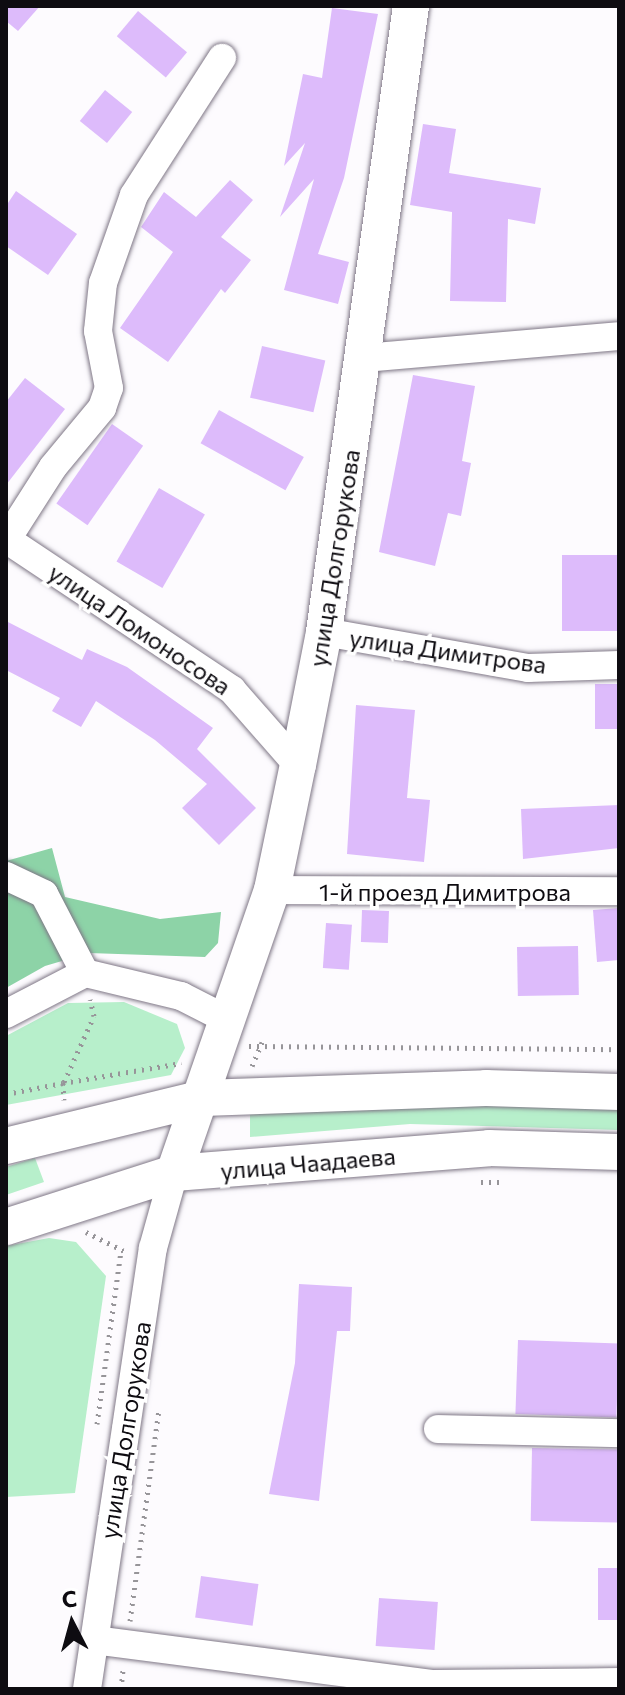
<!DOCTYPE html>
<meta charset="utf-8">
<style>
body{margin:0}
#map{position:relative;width:625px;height:1695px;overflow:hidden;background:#fdfbfe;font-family:Commissioner,sans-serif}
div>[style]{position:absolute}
.green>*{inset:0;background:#b7efcb}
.forest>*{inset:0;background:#8dd3a7}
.building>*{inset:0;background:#ddbbfb;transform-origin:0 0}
.path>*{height:5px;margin-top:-2.5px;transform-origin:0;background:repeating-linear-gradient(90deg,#979599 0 2px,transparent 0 8px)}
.roads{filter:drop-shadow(0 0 2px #7f7786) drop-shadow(0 0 2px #7f7786)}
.minor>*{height:28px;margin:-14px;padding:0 14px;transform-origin:14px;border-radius:14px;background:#fff}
.major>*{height:36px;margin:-18px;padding:0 18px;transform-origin:18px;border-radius:18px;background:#fff}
span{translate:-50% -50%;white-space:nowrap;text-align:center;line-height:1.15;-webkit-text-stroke:7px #fff;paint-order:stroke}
.street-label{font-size:24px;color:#0e0c11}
.frame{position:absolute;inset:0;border:8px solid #0e0c11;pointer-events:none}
.north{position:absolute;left:32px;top:1583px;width:80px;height:80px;-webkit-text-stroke:6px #fff;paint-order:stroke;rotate:354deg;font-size:22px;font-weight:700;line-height:32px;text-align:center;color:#0e0c11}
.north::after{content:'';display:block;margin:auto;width:28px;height:36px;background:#0e0c11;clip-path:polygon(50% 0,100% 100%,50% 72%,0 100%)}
</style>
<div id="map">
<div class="green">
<i style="clip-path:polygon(124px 1002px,177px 1024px,185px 1048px,171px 1075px,6px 1105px,6px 1036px,68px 1003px)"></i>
<i style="clip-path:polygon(431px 1102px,619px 1108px,619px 1130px,410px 1124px,250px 1137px,250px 1113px)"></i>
<i style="clip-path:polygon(35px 1158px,44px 1182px,6px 1195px,6px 1167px)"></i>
<i style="clip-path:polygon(49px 1238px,76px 1242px,106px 1276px,75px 1493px,6px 1497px,6px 1246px)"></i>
</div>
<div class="forest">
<i style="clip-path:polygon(52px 848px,65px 897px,160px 919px,221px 912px,218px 943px,205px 957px,89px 953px,45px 966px,6px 988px,6px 861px)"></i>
</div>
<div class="building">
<i style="clip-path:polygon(6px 6px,40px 6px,18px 31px,6px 21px)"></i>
<i style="clip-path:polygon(332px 8px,378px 14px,344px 178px,318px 254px,349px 262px,338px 304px,284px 290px,314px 179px,280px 217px,305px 143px,284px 166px,303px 74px,322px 78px)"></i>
<i style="left:138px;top:11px;width:64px;height:33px;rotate:40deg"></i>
<i style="left:105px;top:90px;width:35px;height:40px;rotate:39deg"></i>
<i style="clip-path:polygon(423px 124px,456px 129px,449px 173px,541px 188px,535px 224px,508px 219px,506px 302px,450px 301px,452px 212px,410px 205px)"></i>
<i style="clip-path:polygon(230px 180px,253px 200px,221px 237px,251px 260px,225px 293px,221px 289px,168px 362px,120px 328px,173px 252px,141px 227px,164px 192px,196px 217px)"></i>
<i style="clip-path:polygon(16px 191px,77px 234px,48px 275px,6px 246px,6px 206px)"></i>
<i style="left:262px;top:346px;width:65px;height:53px;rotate:13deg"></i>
<i style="clip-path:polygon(413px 375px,475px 386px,462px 461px,471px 463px,461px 516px,448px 513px,435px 566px,379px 552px)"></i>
<i style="clip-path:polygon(25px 378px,65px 409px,6px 485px,6px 402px)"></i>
<i style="left:219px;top:410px;width:97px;height:38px;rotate:29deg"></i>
<i style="left:112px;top:424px;width:38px;height:97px;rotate:35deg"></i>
<i style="left:159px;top:488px;width:53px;height:85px;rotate:30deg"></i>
<i style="left:562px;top:555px;width:57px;height:76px"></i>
<i style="clip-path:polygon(6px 621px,82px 660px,87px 649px,127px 667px,213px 728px,197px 749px,256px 808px,219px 845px,182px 808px,207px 784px,155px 740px,96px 701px,81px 727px,52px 711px,60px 698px,6px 670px)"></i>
<i style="left:595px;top:684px;width:24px;height:45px"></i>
<i style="clip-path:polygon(356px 705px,415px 710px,407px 798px,430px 800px,424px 862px,347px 854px)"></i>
<i style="clip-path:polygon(619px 805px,619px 848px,523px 859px,521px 809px)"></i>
<i style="clip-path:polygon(619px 908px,619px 960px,597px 962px,593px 910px)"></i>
<i style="left:362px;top:910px;width:27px;height:32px;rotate:2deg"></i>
<i style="left:326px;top:923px;width:26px;height:45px;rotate:4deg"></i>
<i style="left:578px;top:946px;width:49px;height:61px;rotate:89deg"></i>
<i style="clip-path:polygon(299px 1284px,352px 1287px,350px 1331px,337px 1331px,319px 1501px,269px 1494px,295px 1363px)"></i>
<i style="left:518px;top:1340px;width:101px;height:74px;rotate:2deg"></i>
<i style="left:532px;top:1448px;width:87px;height:73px;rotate:1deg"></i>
<i style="left:598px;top:1568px;width:21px;height:52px"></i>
<i style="left:201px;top:1576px;width:58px;height:42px;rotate:8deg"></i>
<i style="left:379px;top:1598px;width:59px;height:48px;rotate:4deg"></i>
</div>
<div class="path">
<i style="left:249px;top:1046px;width:370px;rotate:0.5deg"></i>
<i style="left:252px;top:1066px;width:26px;rotate:-67deg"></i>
<i style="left:64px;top:1082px;width:72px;rotate:-65.6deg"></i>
<i style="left:94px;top:1016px;width:17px;rotate:-103deg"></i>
<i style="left:63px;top:1083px;width:120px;rotate:-9.6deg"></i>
<i style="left:6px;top:1094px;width:58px;rotate:-10.9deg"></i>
<i style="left:63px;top:1083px;width:17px;rotate:87deg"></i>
<i style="left:481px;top:1182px;width:22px"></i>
<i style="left:86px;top:1232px;width:42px;rotate:26.6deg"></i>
<i style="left:97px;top:1424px;width:175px;rotate:-82.1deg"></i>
<i style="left:130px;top:1621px;width:214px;rotate:-82.2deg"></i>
<i style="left:121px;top:1689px;width:19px;rotate:-84deg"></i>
</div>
<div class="roads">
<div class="minor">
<i style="left:363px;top:358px;width:257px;rotate:-4.9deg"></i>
<i style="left:6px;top:539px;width:272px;rotate:33.7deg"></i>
<i style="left:232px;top:690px;width:100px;rotate:48.7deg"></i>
<i style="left:7px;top:539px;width:85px;rotate:-57.4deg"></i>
<i style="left:53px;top:467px;width:77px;rotate:-50.3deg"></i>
<i style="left:102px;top:408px;width:21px;rotate:-71deg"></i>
<i style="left:109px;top:388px;width:58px;rotate:-100.9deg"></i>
<i style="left:98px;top:331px;width:48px;rotate:-84.1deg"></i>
<i style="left:103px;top:283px;width:93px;rotate:-70.6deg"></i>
<i style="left:134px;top:195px;width:163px;rotate:-57.3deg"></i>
<i style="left:324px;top:632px;width:207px;rotate:10deg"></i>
<i style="left:528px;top:668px;width:91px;rotate:-1.9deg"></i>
<i style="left:6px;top:876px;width:42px;rotate:25.3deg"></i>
<i style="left:44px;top:894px;width:89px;rotate:62.6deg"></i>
<i style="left:272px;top:890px;width:347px;rotate:0.2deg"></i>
<i style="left:6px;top:1014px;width:89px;rotate:-27.4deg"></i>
<i style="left:85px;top:973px;width:99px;rotate:13.5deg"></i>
<i style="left:181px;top:996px;width:55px;rotate:27deg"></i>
<i style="left:438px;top:1429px;width:181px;rotate:1.3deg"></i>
<i style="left:94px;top:1640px;width:344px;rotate:7.4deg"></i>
<i style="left:435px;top:1684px;width:184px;rotate:-0.6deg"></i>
<i style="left:87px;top:1689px;width:446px;rotate:-81.5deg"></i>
<i style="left:153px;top:1248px;width:78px;rotate:-74.4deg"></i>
</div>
<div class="major">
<i style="left:6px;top:1146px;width:203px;rotate:-13.7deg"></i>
<i style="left:203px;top:1098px;width:283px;rotate:-2deg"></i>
<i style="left:486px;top:1088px;width:133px;rotate:1.7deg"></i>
<i style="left:174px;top:1173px;width:299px;rotate:-70.9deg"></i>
<i style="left:272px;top:890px;width:128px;rotate:-78.3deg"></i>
<i style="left:298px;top:765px;width:136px;rotate:-78.9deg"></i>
<i style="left:324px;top:632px;width:632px;rotate:-82.09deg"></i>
<i style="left:6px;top:1227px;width:176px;rotate:-17.8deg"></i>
<i style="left:174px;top:1173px;width:316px;rotate:-4.5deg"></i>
<i style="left:489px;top:1148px;width:130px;rotate:1.8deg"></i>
</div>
</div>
<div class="street-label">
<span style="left:334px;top:558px;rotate:-81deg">улица Долгорукова</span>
<span style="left:140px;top:629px;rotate:34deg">улица Ломоносова</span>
<span style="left:448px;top:651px;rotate:8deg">улица Димитрова</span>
<span style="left:445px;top:892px">1-й проезд Димитрова</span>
<span style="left:308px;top:1163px;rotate:-5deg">улица Чаадаева</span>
<span style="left:125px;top:1430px;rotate:-81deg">улица Долгорукова</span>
</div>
<div class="frame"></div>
<div class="north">С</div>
</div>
